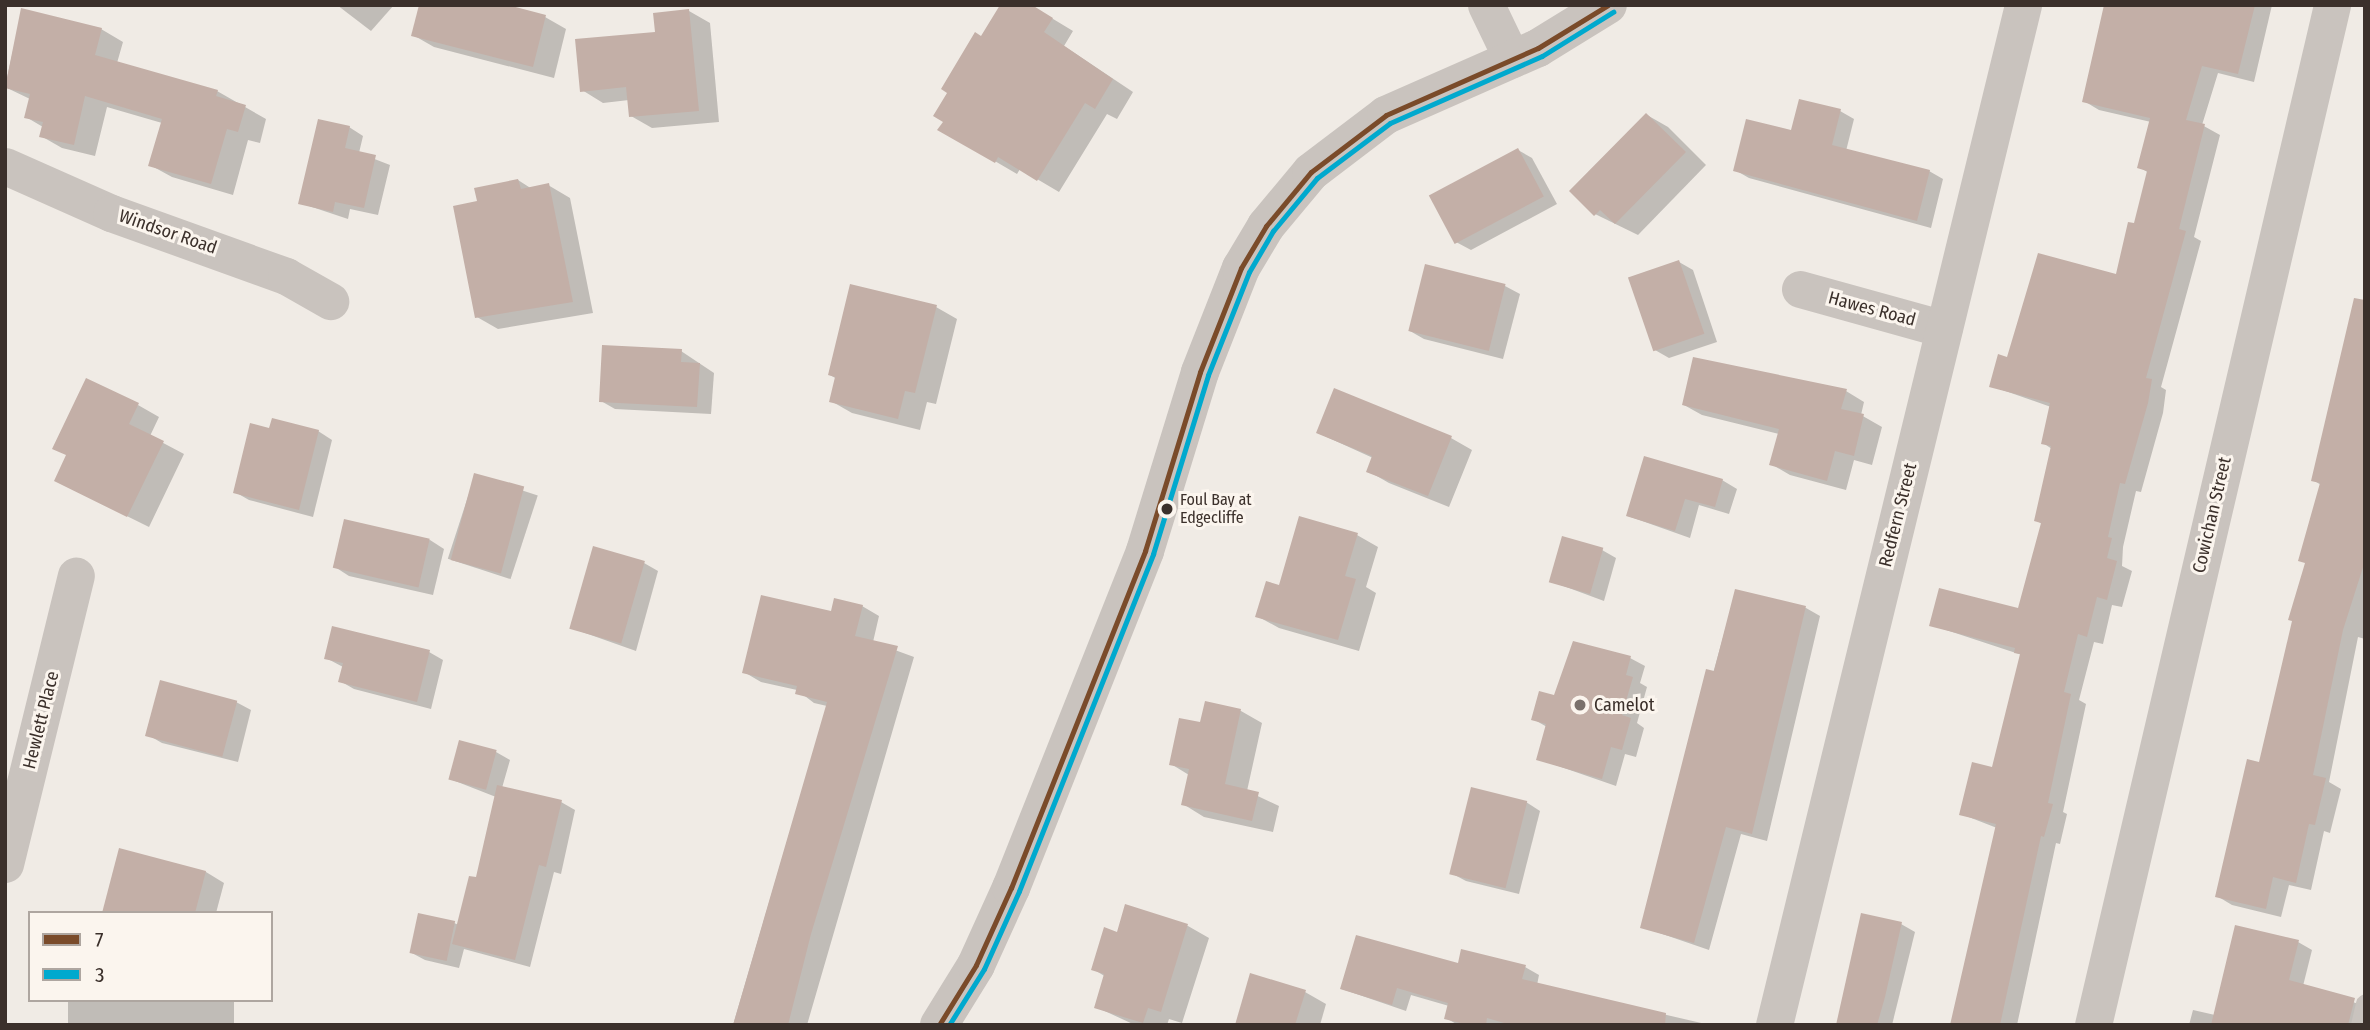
<!DOCTYPE html>
<style>
body{margin:0}
#map{position:relative;width:2370px;height:1030px;overflow:hidden;background:#f0ebe5;font-family:"Fira Sans Condensed",sans-serif}
div>[style]{position:absolute}
.shadow>*{inset:0;background:#0003;transform-origin:0 0}
.building>*{inset:0;background:#c3afa7;transform-origin:0 0}
.service>*{height:19px;margin:-9.5px;padding:0 9.5px;transform-origin:9.5px;border-radius:9.5px;background:#c9c3be}
.minor>*{height:37px;margin:-18.5px;padding:0 18.5px;transform-origin:18.5px;border-radius:18.5px;background:#c9c3be}
.tertiary>*{height:38px;margin:-19px;padding:0 19px;transform-origin:19px;border-radius:19px;background:#c9c3be}
.bus-1>*{height:5px;margin:-2.5px;padding:0 2.5px;transform-origin:2.5px;border-radius:2.5px;background:#7a4b2a}
.bus-2>*{height:5px;margin:-2.5px;padding:0 2.5px;transform-origin:2.5px;border-radius:2.5px;background:#00a9ce}
.dots>*{width:19px;height:19px;translate:-50% -50%;box-sizing:border-box;border:4px solid #fbf5ee;border-radius:50%}
span{translate:-50% -50%;white-space:nowrap;text-align:center;line-height:1.15;-webkit-text-stroke:6px #fbf5ee;paint-order:stroke}
.bus-label{font-size:16px;color:#3b302b}
.left{translate:0 -50%;text-align:left}
.street-label{font-size:18px;color:#3b302b}
.poi-label{font-size:18px;color:#3b302b}
.frame{position:absolute;inset:0;border:7px solid #3b302b;pointer-events:none}
.legend{position:absolute;left:28px;top:911px;width:245px;height:91px;box-sizing:border-box;background:#fbf5ee;border:2px solid #aea6a0;margin:0;padding:9px 12px;list-style:none;font-size:21px;color:#3b302b}
.legend li{display:flex;align-items:center;gap:14px;height:35px}
.legend b{width:35px;border:2px solid #aea6a0}
</style>
<div id="map">
<div class="shadow">
<i style="clip-path:polygon(337px 5px,394px 5px,371px 31px)"></i>
<i style="clip-path:polygon(1030px 5px,1073px 31px,1064px 46px,1133px 92px,1117px 119px,1107px 114px,1059px 192px,1020px 169px,1017px 174px,940px 129px,982px 38px)"></i>
<i style="clip-path:polygon(2105px 5px,2272px 5px,2254px 82px,2218px 73px,2202px 125px,2220px 135px,2194px 237px,2201px 241px,2161px 387px,2166px 390px,2163px 413px,2141px 492px,2136px 491px,2123px 547px,2122px 566px,2132px 571px,2122px 607px,2112px 605px,2103px 644px,2094px 642px,2079px 700px,2086px 704px,2063px 812px,2067px 814px,2060px 844px,2056px 843px,2017px 1025px,1951px 1025px,1997px 828px,1961px 814px,1993px 770px,2022px 655px,1931px 625px,2019px 610px,2042px 524px,2036px 520px,2052px 449px,2043px 443px,2051px 407px,1991px 386px,2009px 359px,2118px 276px,2136px 225px,2149px 173px,2139px 167px,2151px 122px,2099px 110px,2084px 101px)"></i>
<i style="clip-path:polygon(22px 10px,101px 29px,123px 42px,117px 63px,217px 91px,266px 119px,260px 143px,248px 140px,233px 195px,172px 177px,150px 165px,162px 123px,107px 107px,95px 156px,62px 148px,41px 136px,43px 127px,26px 117px,30px 99px,5px 87px)"></i>
<i style="clip-path:polygon(689px 11px,710px 23px,719px 122px,652px 128px,631px 116px,629px 100px,603px 103px,582px 90px)"></i>
<i style="clip-path:polygon(545px 17px,566px 29px,554px 78px,434px 47px,413px 35px)"></i>
<i style="clip-path:polygon(1840px 111px,1854px 119px,1846px 151px,1929px 171px,1943px 179px,1931px 228px,1749px 178px,1735px 170px,1793px 132px)"></i>
<i style="clip-path:polygon(1647px 115px,1668px 127px,1706px 165px,1638px 235px,1595px 214px)"></i>
<i style="clip-path:polygon(349px 127px,363px 136px,359px 153px,390px 165px,378px 215px,350px 209px,348px 219px,300px 203px)"></i>
<i style="clip-path:polygon(1518px 150px,1532px 158px,1557px 204px,1471px 250px,1456px 242px)"></i>
<i style="clip-path:polygon(518px 180px,532px 189px,548px 185px,570px 198px,593px 313px,498px 329px,477px 317px,479px 202px)"></i>
<i style="clip-path:polygon(1679px 262px,1693px 270px,1717px 342px,1669px 358px,1655px 350px)"></i>
<i style="clip-path:polygon(1505px 286px,1520px 294px,1503px 359px,1424px 339px,1410px 331px)"></i>
<i style="clip-path:polygon(936px 307px,957px 319px,936px 404px,927px 402px,920px 430px,852px 413px,831px 401px,837px 379px,830px 375px)"></i>
<i style="clip-path:polygon(2365px 311px,2365px 639px,2358px 637px,2329px 782px,2341px 789px,2330px 833px,2324px 831px,2311px 890px,2289px 885px,2281px 917px,2232px 905px,2217px 896px,2261px 764px,2307px 564px,2321px 485px,2313px 480px)"></i>
<i style="clip-path:polygon(681px 351px,714px 373px,711px 414px,615px 409px,601px 401px)"></i>
<i style="clip-path:polygon(1846px 391px,1864px 402px,1861px 415px,1882px 427px,1872px 465px,1854px 460px,1846px 490px,1790px 475px,1771px 464px,1779px 434px,1702px 415px,1684px 405px)"></i>
<i style="clip-path:polygon(138px 405px,159px 417px,150px 436px,184px 454px,149px 527px,56px 481px)"></i>
<i style="clip-path:polygon(271px 431px,318px 431px,332px 440px,313px 517px,249px 500px,235px 492px)"></i>
<i style="clip-path:polygon(1318px 433px,1451px 438px,1472px 450px,1449px 507px,1389px 483px,1368px 471px,1373px 458px)"></i>
<i style="left:475px;top:475px;width:66px;height:88px;rotate:18deg"></i>
<i style="clip-path:polygon(1722px 480px,1737px 489px,1729px 514px,1699px 505px,1690px 538px,1628px 516px)"></i>
<i style="clip-path:polygon(1357px 535px,1378px 547px,1366px 587px,1376px 593px,1359px 651px,1279px 628px,1257px 616px,1281px 587px)"></i>
<i style="clip-path:polygon(430px 540px,444px 549px,433px 595px,349px 576px,335px 567px)"></i>
<i style="clip-path:polygon(1602px 550px,1616px 558px,1604px 601px,1550px 581px)"></i>
<i style="clip-path:polygon(644px 563px,658px 571px,636px 651px,571px 628px)"></i>
<i style="clip-path:polygon(1736px 591px,1806px 608px,1820px 616px,1767px 841px,1741px 834px,1709px 950px,1642px 927px)"></i>
<i style="clip-path:polygon(862px 606px,879px 616px,873px 642px,914px 657px,807px 1025px,733px 1025px,827px 706px,814px 703px,797px 690px,761px 682px,744px 672px,832px 613px)"></i>
<i style="clip-path:polygon(429px 652px,443px 660px,431px 709px,354px 689px,340px 681px,343px 667px,326px 658px)"></i>
<i style="clip-path:polygon(1630px 658px,1645px 666px,1640px 683px,1647px 687px,1637px 723px,1644px 728px,1636px 757px,1625px 754px,1616px 786px,1538px 759px,1547px 727px,1533px 719px,1555px 697px)"></i>
<i style="clip-path:polygon(236px 702px,251px 710px,238px 762px,162px 743px,148px 735px)"></i>
<i style="clip-path:polygon(1206px 703px,1241px 711px,1262px 723px,1247px 791px,1279px 806px,1273px 832px,1204px 817px,1183px 804px,1189px 775px,1171px 764px,1202px 724px)"></i>
<i style="clip-path:polygon(496px 752px,510px 760px,502px 788px,561px 802px,575px 810px,561px 874px,554px 872px,530px 967px,464px 949px,459px 968px,425px 960px,410px 952px,454px 923px,459px 925px,477px 880px,496px 797px,450px 779px)"></i>
<i style="clip-path:polygon(1526px 802px,1540px 811px,1519px 894px,1466px 881px,1451px 873px)"></i>
<i style="clip-path:polygon(120px 850px,206px 872px,224px 883px,216px 913px,112px 913px)"></i>
<i style="clip-path:polygon(1126px 907px,1188px 926px,1209px 938px,1182px 1023px,1169px 1019px,1167px 1025px,1135px 1025px,1096px 1007px,1106px 977px,1093px 969px,1118px 934px)"></i>
<i style="clip-path:polygon(1901px 924px,1915px 932px,1892px 1025px,1838px 1025px)"></i>
<i style="clip-path:polygon(2298px 942px,2312px 950px,2303px 986px,2365px 1006px,2364px 1025px,2189px 1025px,2193px 1010px,2215px 1015px)"></i>
<i style="clip-path:polygon(1459px 966px,1525px 967px,1539px 975px,1537px 985px,1710px 1025px,1458px 1025px,1446px 1018px,1449px 1006px,1411px 995px,1406px 1011px,1342px 989px)"></i>
<i style="clip-path:polygon(1305px 992px,1326px 1004px,1320px 1025px,1236px 1025px)"></i>
<i style="left:68px;top:1000px;width:166px;height:26px"></i>
</div>
<div class="building">
<i style="clip-path:polygon(419px 5px,508px 5px,546px 15px,533px 67px,411px 36px)"></i>
<i style="clip-path:polygon(1000px 5px,1032px 5px,1053px 18px,1044px 32px,1113px 79px,1095px 109px,1085px 103px,1037px 181px,998px 157px,995px 163px,937px 130px,943px 122px,933px 116px,947px 93px,941px 89px,975px 32px,981px 36px)"></i>
<i style="clip-path:polygon(2104px 5px,2255px 5px,2238px 74px,2202px 66px,2186px 120px,2205px 124px,2179px 229px,2186px 231px,2146px 378px,2152px 379px,2148px 403px,2125px 484px,2120px 483px,2108px 537px,2112px 538px,2107px 558px,2117px 561px,2107px 600px,2097px 597px,2087px 637px,2078px 634px,2064px 692px,2071px 694px,2048px 803px,2053px 804px,2044px 837px,2041px 836px,2000px 1025px,1950px 1025px,1996px 824px,1959px 815px,1972px 762px,1992px 767px,2020px 654px,2014px 653px,2015px 648px,1929px 626px,1939px 588px,2018px 608px,2041px 523px,2034px 521px,2051px 446px,2041px 444px,2050px 403px,1989px 387px,1998px 354px,2007px 357px,2038px 253px,2116px 274px,2128px 222px,2134px 223px,2147px 171px,2137px 168px,2150px 118px,2082px 102px)"></i>
<i style="clip-path:polygon(21px 8px,102px 28px,95px 55px,218px 90px,216px 96px,246px 105px,238px 132px,227px 129px,211px 184px,148px 166px,162px 119px,85px 96px,74px 145px,39px 137px,43px 122px,24px 118px,30px 94px,5px 88px)"></i>
<i style="clip-path:polygon(689px 9px,699px 111px,629px 117px,626px 87px,580px 92px,575px 39px,655px 32px,653px 13px)"></i>
<i style="clip-path:polygon(1799px 99px,1841px 109px,1832px 145px,1930px 170px,1917px 221px,1733px 171px,1746px 119px,1791px 130px)"></i>
<i style="clip-path:polygon(1646px 113px,1686px 152px,1615px 224px,1600px 210px,1594px 216px,1569px 191px)"></i>
<i style="clip-path:polygon(318px 119px,350px 126px,345px 148px,376px 155px,364px 208px,335px 202px,333px 212px,298px 204px)"></i>
<i style="left:1518px;top:148px;width:55px;height:101px;rotate:62deg"></i>
<i style="clip-path:polygon(518px 179px,521px 189px,549px 183px,573px 302px,475px 318px,453px 206px,477px 201px,474px 188px)"></i>
<i style="left:1679px;top:260px;width:78px;height:54px;rotate:71deg"></i>
<i style="left:1425px;top:264px;width:83px;height:69px;rotate:14deg"></i>
<i style="clip-path:polygon(850px 284px,937px 305px,915px 393px,905px 391px,898px 419px,829px 402px,835px 377px,828px 375px)"></i>
<i style="clip-path:polygon(2354px 298px,2365px 300px,2365px 561px,2343px 630px,2313px 775px,2326px 778px,2315px 825px,2309px 824px,2296px 883px,2273px 877px,2266px 909px,2215px 897px,2247px 759px,2259px 762px,2292px 621px,2288px 620px,2305px 563px,2298px 561px,2320px 483px,2311px 481px)"></i>
<i style="clip-path:polygon(602px 345px,682px 349px,681px 362px,700px 363px,697px 407px,599px 402px)"></i>
<i style="clip-path:polygon(1693px 357px,1847px 389px,1841px 409px,1864px 414px,1854px 456px,1835px 451px,1827px 481px,1769px 465px,1779px 429px,1682px 405px)"></i>
<i style="clip-path:polygon(86px 378px,139px 403px,129px 424px,164px 441px,127px 517px,54px 481px,66px 455px,52px 449px)"></i>
<i style="clip-path:polygon(1334px 388px,1452px 436px,1428px 496px,1366px 472px,1372px 456px,1316px 433px)"></i>
<i style="clip-path:polygon(272px 418px,319px 430px,299px 510px,233px 493px,250px 423px,269px 428px)"></i>
<i style="clip-path:polygon(1644px 456px,1723px 479px,1715px 507px,1685px 499px,1675px 531px,1626px 516px)"></i>
<i style="left:474px;top:473px;width:52px;height:90px;rotate:15deg"></i>
<i style="clip-path:polygon(1299px 516px,1358px 533px,1345px 576px,1356px 579px,1338px 640px,1255px 617px,1266px 581px,1279px 585px)"></i>
<i style="left:344px;top:519px;width:88px;height:50px;rotate:13deg"></i>
<i style="left:1562px;top:536px;width:43px;height:48px;rotate:16deg"></i>
<i style="left:593px;top:546px;width:54px;height:86px;rotate:16deg"></i>
<i style="clip-path:polygon(1735px 589px,1806px 606px,1752px 834px,1726px 827px,1694px 943px,1640px 928px,1706px 669px,1714px 671px)"></i>
<i style="clip-path:polygon(761px 595px,831px 611px,834px 598px,863px 605px,855px 636px,898px 646px,811px 934px,788px 1025px,733px 1025px,827px 702px,795px 694px,797px 686px,742px 673px)"></i>
<i style="clip-path:polygon(332px 626px,430px 650px,417px 702px,338px 682px,343px 663px,324px 659px)"></i>
<i style="clip-path:polygon(1573px 641px,1631px 656px,1626px 675px,1633px 677px,1622px 715px,1631px 718px,1622px 750px,1611px 747px,1602px 779px,1536px 760px,1546px 724px,1531px 720px,1539px 691px,1554px 695px)"></i>
<i style="left:160px;top:680px;width:80px;height:58px;rotate:15deg"></i>
<i style="clip-path:polygon(1205px 701px,1241px 709px,1225px 784px,1259px 792px,1252px 821px,1181px 805px,1189px 769px,1169px 765px,1179px 718px,1200px 722px)"></i>
<i style="left:459px;top:740px;width:39px;height:41px;rotate:15deg"></i>
<i style="clip-path:polygon(497px 785px,562px 800px,546px 867px,539px 865px,515px 960px,452px 944px,469px 876px,476px 877px)"></i>
<i style="left:1471px;top:787px;width:58px;height:90px;rotate:14deg"></i>
<i style="clip-path:polygon(119px 848px,206px 871px,195px 913px,102px 913px)"></i>
<i style="clip-path:polygon(1125px 904px,1188px 924px,1161px 1012px,1148px 1008px,1143px 1023px,1094px 1008px,1104px 974px,1091px 970px,1104px 927px,1117px 932px)"></i>
<i style="left:418px;top:913px;width:38px;height:41px;rotate:12deg"></i>
<i style="clip-path:polygon(1861px 913px,1902px 922px,1885px 997px,1877px 1025px,1836px 1025px)"></i>
<i style="clip-path:polygon(2235px 925px,2299px 940px,2289px 980px,2355px 998px,2348px 1025px,2211px 1025px)"></i>
<i style="clip-path:polygon(1356px 935px,1458px 963px,1461px 949px,1526px 965px,1522px 979px,1666px 1013px,1665px 1025px,1511px 1025px,1487px 1018px,1486px 1025px,1469px 1025px,1444px 1019px,1448px 1003px,1397px 988px,1392px 1005px,1340px 989px)"></i>
<i style="clip-path:polygon(1250px 973px,1306px 990px,1295px 1025px,1235px 1025px)"></i>
</div>
<div class="service">
<i style="left:2360px;top:1025px;width:22px;rotate:-77deg"></i>
</div>
<div class="minor">
<i style="left:1486px;top:5px;width:60px;rotate:64.3deg"></i>
<i style="left:5px;top:166px;width:116px;rotate:23.9deg"></i>
<i style="left:111px;top:213px;width:186px;rotate:19.8deg"></i>
<i style="left:286px;top:276px;width:51px;rotate:29.6deg"></i>
<i style="left:1800px;top:289px;width:149px;rotate:15.5deg"></i>
<i style="left:5px;top:864px;width:297px;rotate:-76.2deg"></i>
<i style="left:1774px;top:1025px;width:1050px;rotate:-76.28deg"></i>
<i style="left:2093px;top:1025px;width:1048px;rotate:-76.81deg"></i>
</div>
<div class="tertiary">
<i style="left:939px;top:1025px;width:70px;rotate:-58.3deg"></i>
<i style="left:976px;top:965px;width:85px;rotate:-65.6deg"></i>
<i style="left:1011px;top:888px;width:363px;rotate:-68.3deg"></i>
<i style="left:1145px;top:551px;width:187px;rotate:-72.9deg"></i>
<i style="left:1200px;top:372px;width:112px;rotate:-68.5deg"></i>
<i style="left:1241px;top:268px;width:49px;rotate:-59.2deg"></i>
<i style="left:1266px;top:226px;width:70px;rotate:-50.2deg"></i>
<i style="left:1311px;top:172px;width:94px;rotate:-37.2deg"></i>
<i style="left:1386px;top:115px;width:166px;rotate:-23.8deg"></i>
<i style="left:1538px;top:48px;width:82px;rotate:-31.6deg"></i>
</div>
<div class="bus-1">
<i style="left:939px;top:1025px;width:70px;rotate:-58.3deg"></i>
<i style="left:976px;top:965px;width:85px;rotate:-65.6deg"></i>
<i style="left:1011px;top:888px;width:363px;rotate:-68.3deg"></i>
<i style="left:1145px;top:551px;width:187px;rotate:-72.9deg"></i>
<i style="left:1200px;top:372px;width:112px;rotate:-68.5deg"></i>
<i style="left:1241px;top:268px;width:49px;rotate:-59.2deg"></i>
<i style="left:1266px;top:226px;width:70px;rotate:-50.2deg"></i>
<i style="left:1311px;top:172px;width:94px;rotate:-37.2deg"></i>
<i style="left:1386px;top:115px;width:166px;rotate:-23.8deg"></i>
<i style="left:1538px;top:48px;width:82px;rotate:-31.6deg"></i>
</div>
<div class="bus-2">
<i style="left:949px;top:1025px;width:66px;rotate:-58deg"></i>
<i style="left:984px;top:969px;width:85px;rotate:-65.8deg"></i>
<i style="left:1019px;top:891px;width:363px;rotate:-68.3deg"></i>
<i style="left:1153px;top:554px;width:187px;rotate:-72.9deg"></i>
<i style="left:1208px;top:375px;width:111px;rotate:-68.3deg"></i>
<i style="left:1249px;top:272px;width:48px;rotate:-59.7deg"></i>
<i style="left:1273px;top:231px;width:69px;rotate:-50.3deg"></i>
<i style="left:1317px;top:178px;width:91px;rotate:-37deg"></i>
<i style="left:1390px;top:123px;width:166px;rotate:-23.8deg"></i>
<i style="left:1542px;top:56px;width:84px;rotate:-31.8deg"></i>
</div>
<div class="dots">
<i style="left:1167px;top:509px;background:#3b302b"></i>
<i style="left:1580px;top:705px;background:#7a716c"></i>
</div>
<div class="bus-label">
<span class="left" style="left:1180px;top:509px">Foul Bay at<br>Edgecliffe</span>
</div>
<div class="street-label">
<span style="left:168px;top:232px;rotate:19deg">Windsor Road</span>
<span style="left:1872px;top:309px;rotate:15deg">Hawes Road</span>
<span style="left:1898px;top:515px;rotate:-76deg">Redfern Street</span>
<span style="left:2212px;top:515px;rotate:-77deg">Cowichan Street</span>
<span style="left:41px;top:720px;rotate:-76deg">Hewlett Place</span>
</div>
<div class="poi-label">
<span class="left" style="left:1594px;top:705px">Camelot</span>
</div>
<div class="frame"></div>
<ul class="legend">
<li><b style="height:9px;background:#7a4b2a"></b>7</li>
<li><b style="height:9px;background:#00a9ce"></b>3</li>
</ul>
</div>
